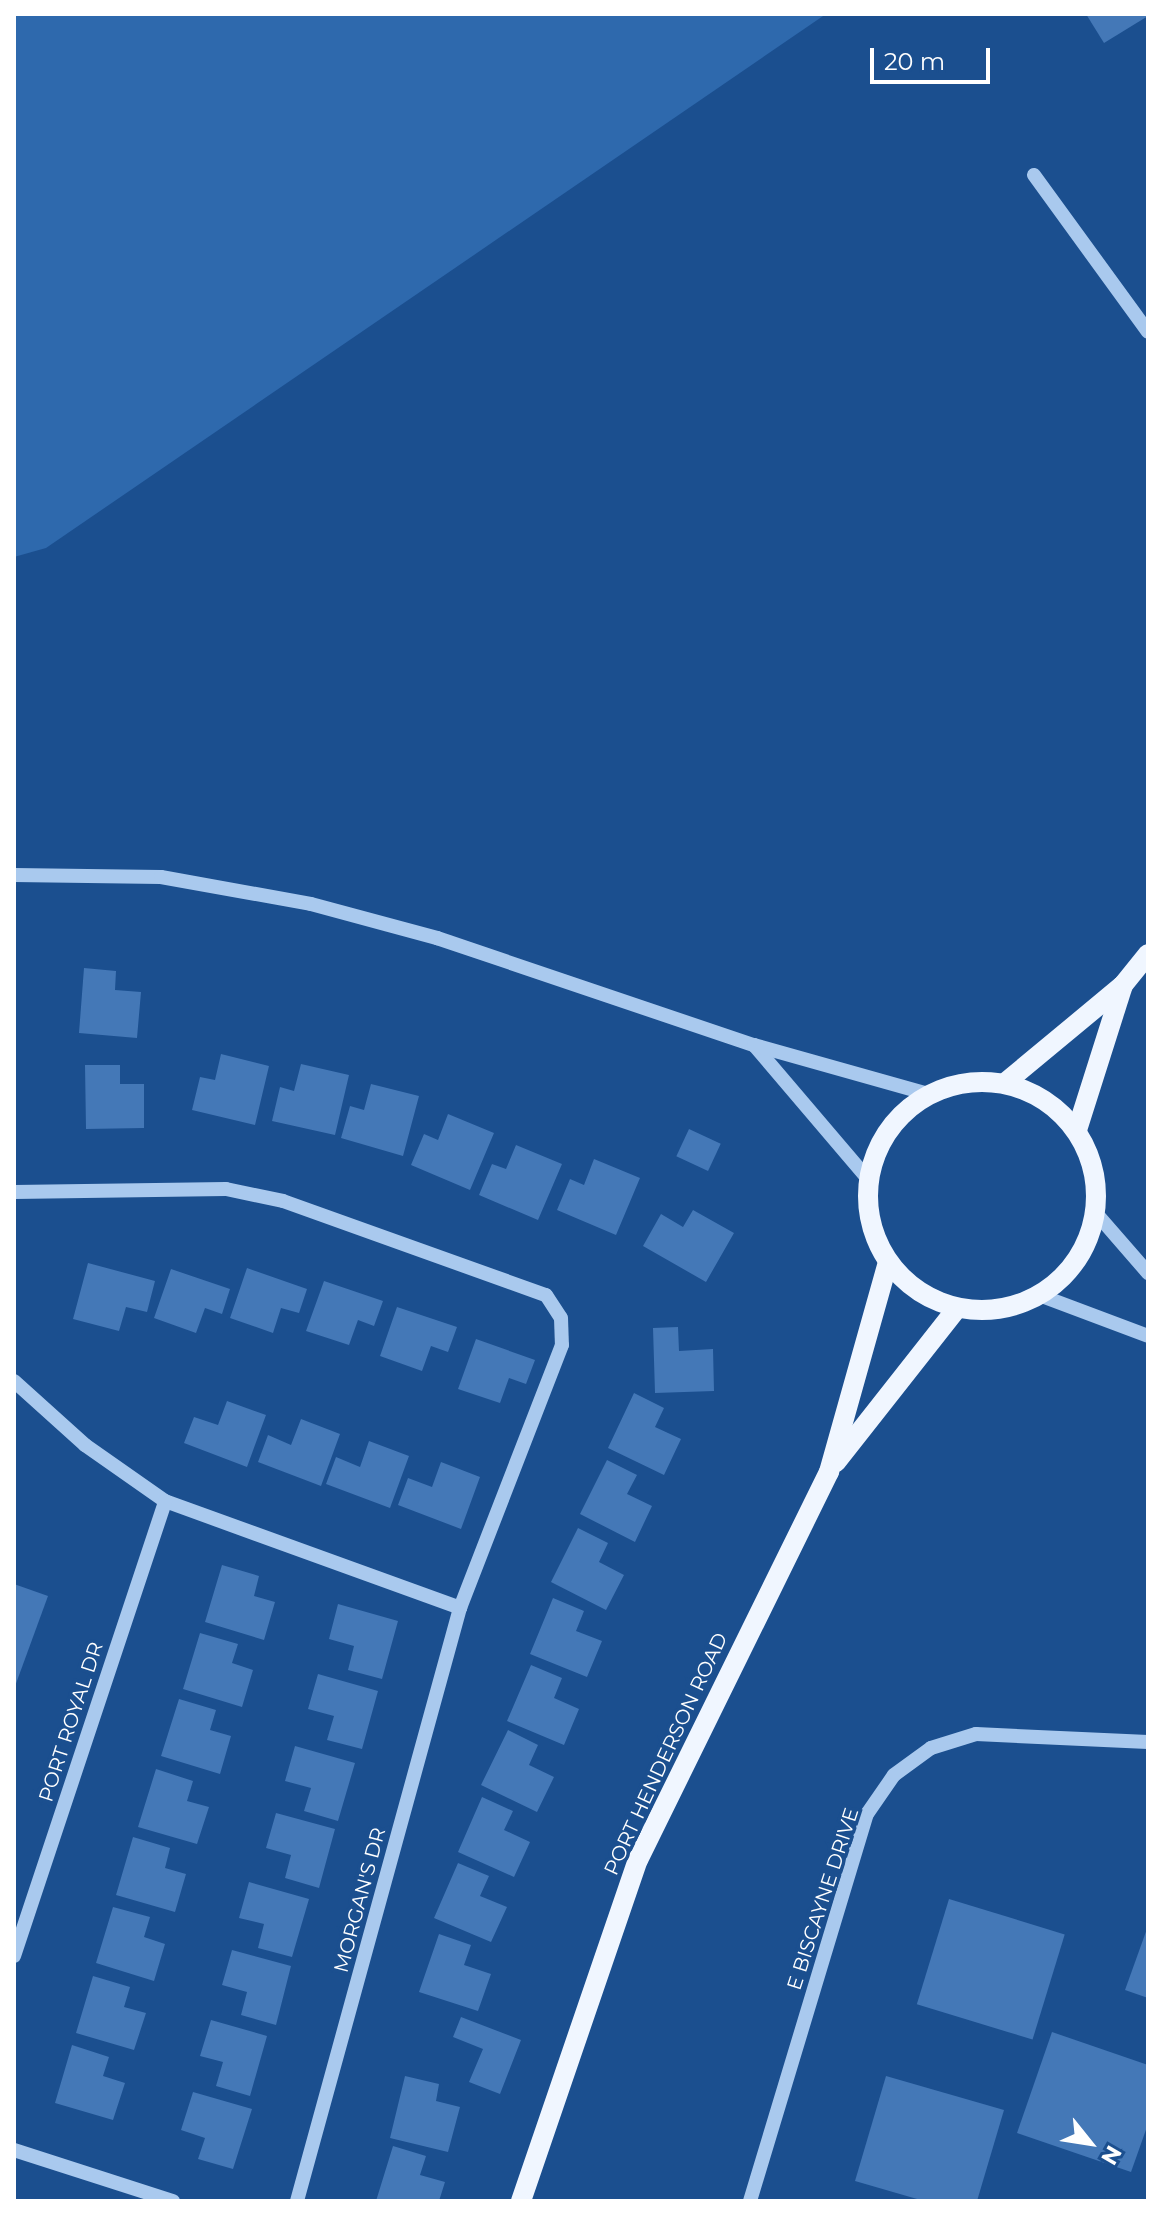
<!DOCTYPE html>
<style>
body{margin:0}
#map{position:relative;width:1162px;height:2215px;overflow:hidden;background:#1b4f8f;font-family:Montserrat,sans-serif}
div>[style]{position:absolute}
.green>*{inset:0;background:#2e69ad}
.building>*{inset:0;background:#4478b7;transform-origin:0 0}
.minor>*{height:14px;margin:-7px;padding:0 7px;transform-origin:7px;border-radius:7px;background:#a9c9ee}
.major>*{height:20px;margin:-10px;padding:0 10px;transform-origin:10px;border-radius:10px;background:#f0f6ff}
.major>.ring{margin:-10px;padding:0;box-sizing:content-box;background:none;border:20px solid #f0f6ff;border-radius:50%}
span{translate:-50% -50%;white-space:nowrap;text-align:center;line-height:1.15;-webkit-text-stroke:7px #1b4f8f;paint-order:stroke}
.street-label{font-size:20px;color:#fff}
.frame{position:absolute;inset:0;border:16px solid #fff;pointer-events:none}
.north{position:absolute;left:1050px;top:2103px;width:80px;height:80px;-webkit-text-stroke:6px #1b4f8f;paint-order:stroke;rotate:120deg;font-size:22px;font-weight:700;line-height:32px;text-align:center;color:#fff}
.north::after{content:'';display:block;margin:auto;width:28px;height:36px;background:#fff;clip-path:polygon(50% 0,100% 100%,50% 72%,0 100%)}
.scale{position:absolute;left:870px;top:48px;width:120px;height:36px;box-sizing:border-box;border:4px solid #fff;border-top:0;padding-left:10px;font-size:24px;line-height:28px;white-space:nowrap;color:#fff;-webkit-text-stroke:6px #1b4f8f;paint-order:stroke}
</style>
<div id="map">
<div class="green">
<i style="clip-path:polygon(14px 14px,826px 14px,46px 548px,14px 557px)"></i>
</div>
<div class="building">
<i style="clip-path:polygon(1086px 14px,1148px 14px,1148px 16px,1104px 43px)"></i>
<i style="clip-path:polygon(84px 968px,116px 971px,115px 990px,141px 992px,137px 1038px,79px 1033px)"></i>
<i style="clip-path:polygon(221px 1054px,269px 1066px,255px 1125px,192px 1110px,200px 1077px,215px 1080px)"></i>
<i style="clip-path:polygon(301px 1064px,349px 1075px,335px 1135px,272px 1121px,280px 1087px,294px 1091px)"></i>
<i style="clip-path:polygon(85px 1065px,120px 1065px,120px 1084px,144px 1084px,144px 1128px,86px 1129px)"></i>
<i style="clip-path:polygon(371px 1084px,419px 1096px,403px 1156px,341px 1138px,350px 1106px,364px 1110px)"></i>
<i style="clip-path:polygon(448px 1114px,494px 1133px,470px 1190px,411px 1165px,424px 1134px,438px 1140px)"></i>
<i style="left:689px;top:1129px;width:35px;height:30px;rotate:25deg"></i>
<i style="clip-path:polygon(516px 1145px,562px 1164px,538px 1220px,479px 1195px,492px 1164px,506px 1169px)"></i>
<i style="clip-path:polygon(594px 1159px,640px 1178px,616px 1235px,557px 1210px,570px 1179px,584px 1185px)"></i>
<i style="clip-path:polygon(693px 1210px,734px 1233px,706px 1282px,643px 1246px,661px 1214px,683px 1227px)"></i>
<i style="clip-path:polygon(88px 1263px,155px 1281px,147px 1312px,126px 1307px,119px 1331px,73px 1319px)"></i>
<i style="clip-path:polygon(247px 1268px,307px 1289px,299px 1313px,281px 1308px,273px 1333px,230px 1318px)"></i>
<i style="clip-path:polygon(171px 1269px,230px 1289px,222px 1314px,205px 1308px,196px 1333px,154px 1318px)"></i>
<i style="clip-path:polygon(324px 1281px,383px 1301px,374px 1326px,358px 1320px,349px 1345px,306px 1331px)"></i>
<i style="clip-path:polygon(397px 1307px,457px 1327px,448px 1352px,431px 1346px,422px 1371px,380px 1356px)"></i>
<i style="clip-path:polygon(678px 1327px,679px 1351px,713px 1349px,714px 1391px,655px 1393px,653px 1328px)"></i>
<i style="clip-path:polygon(476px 1339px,535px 1360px,526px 1384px,509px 1378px,500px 1403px,458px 1389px)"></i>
<i style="clip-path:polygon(634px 1393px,664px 1408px,655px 1427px,681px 1439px,664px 1475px,608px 1448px)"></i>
<i style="clip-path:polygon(227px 1401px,266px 1415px,247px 1467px,184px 1443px,194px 1417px,218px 1425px)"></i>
<i style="clip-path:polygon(301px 1419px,340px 1434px,321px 1486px,258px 1462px,268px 1435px,291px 1445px)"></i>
<i style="clip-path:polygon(369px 1441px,409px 1456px,390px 1508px,326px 1484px,336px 1457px,360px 1467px)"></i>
<i style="clip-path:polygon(607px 1460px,637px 1475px,627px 1494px,652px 1506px,635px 1542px,580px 1514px)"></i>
<i style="clip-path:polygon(441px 1462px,480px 1477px,461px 1529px,398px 1505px,408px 1478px,432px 1487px)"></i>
<i style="clip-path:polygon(578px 1528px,608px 1543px,599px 1562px,624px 1575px,606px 1610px,551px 1582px)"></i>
<i style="clip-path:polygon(222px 1565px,259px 1576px,254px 1596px,275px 1602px,264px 1640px,205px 1622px)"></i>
<i style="clip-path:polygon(14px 1584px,48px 1596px,14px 1689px)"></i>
<i style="clip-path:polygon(553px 1598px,584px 1611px,576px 1631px,602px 1641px,587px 1677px,530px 1654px)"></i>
<i style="clip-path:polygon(338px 1604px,398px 1621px,382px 1679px,348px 1670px,354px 1646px,329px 1639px)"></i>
<i style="clip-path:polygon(200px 1633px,238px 1644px,232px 1663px,253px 1670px,242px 1707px,183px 1689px)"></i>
<i style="clip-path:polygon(531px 1665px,562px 1678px,554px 1698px,579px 1709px,564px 1745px,507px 1721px)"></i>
<i style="clip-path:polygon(318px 1674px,378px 1691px,362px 1749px,327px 1740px,334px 1716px,308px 1709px)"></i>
<i style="clip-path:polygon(179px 1699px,216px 1710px,210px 1730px,231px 1736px,220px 1774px,161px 1756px)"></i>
<i style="clip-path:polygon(508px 1730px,538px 1745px,529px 1765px,554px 1777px,537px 1812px,481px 1785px)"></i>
<i style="clip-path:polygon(295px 1746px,355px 1763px,338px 1821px,304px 1811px,311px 1788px,285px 1781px)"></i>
<i style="clip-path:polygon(156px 1769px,193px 1781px,187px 1801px,209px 1807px,197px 1844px,138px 1827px)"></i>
<i style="clip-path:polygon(482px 1797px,513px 1811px,504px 1830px,530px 1842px,514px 1877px,458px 1852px)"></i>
<i style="clip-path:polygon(276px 1813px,335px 1829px,319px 1888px,285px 1878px,291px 1855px,266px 1848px)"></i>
<i style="clip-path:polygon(133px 1837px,170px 1848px,165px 1868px,186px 1874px,175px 1912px,116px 1895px)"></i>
<i style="clip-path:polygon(458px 1863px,489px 1876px,480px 1896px,507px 1907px,491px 1942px,434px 1918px)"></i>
<i style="clip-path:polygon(249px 1882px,309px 1899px,292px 1957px,258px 1948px,264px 1924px,239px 1918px)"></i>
<i style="left:949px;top:1899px;width:121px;height:110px;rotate:17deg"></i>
<i style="clip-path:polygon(113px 1907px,150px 1917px,144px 1937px,165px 1944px,154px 1981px,96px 1963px)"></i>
<i style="clip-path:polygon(1148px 1926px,1148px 1998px,1125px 1990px)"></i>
<i style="clip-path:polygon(439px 1934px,471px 1945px,464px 1965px,491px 1974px,478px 2011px,419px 1992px)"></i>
<i style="clip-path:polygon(232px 1950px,291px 1966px,276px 2025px,241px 2015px,247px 1992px,222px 1985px)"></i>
<i style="clip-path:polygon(93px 1976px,130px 1987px,124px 2007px,146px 2013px,134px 2050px,76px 2033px)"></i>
<i style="clip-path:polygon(461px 2017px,521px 2040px,500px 2094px,469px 2082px,483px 2049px,453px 2037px)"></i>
<i style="clip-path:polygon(211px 2020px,267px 2036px,250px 2096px,216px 2086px,223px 2062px,200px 2056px)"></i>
<i style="clip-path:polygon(1052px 2032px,1148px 2065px,1148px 2124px,1131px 2172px,1017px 2133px)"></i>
<i style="clip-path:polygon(72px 2045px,109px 2057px,103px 2076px,125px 2083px,113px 2120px,55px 2103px)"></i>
<i style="clip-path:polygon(405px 2076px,439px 2084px,436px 2101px,460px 2107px,448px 2152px,390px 2138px)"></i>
<i style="clip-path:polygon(886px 2076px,1004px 2110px,977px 2201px,924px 2201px,855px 2181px)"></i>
<i style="clip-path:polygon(193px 2092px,252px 2109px,233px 2169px,198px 2159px,205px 2138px,181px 2130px)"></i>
<i style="clip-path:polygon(393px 2146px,426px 2156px,420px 2175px,445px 2182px,439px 2201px,376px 2201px)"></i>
</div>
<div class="minor">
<i style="left:1034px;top:175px;width:194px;rotate:54deg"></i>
<i style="left:14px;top:875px;width:147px;rotate:0.8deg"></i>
<i style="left:161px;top:877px;width:152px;rotate:10.2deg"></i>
<i style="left:311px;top:904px;width:131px;rotate:15.1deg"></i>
<i style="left:437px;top:938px;width:335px;rotate:18.7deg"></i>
<i style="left:868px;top:1179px;width:176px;rotate:-130.4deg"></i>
<i style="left:754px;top:1045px;width:181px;rotate:15.7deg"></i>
<i style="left:14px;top:1192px;width:212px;rotate:-0.8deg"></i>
<i style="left:226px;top:1189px;width:58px;rotate:11.9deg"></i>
<i style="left:283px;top:1201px;width:279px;rotate:19.7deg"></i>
<i style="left:546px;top:1295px;width:27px;rotate:57deg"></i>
<i style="left:561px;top:1318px;width:27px;rotate:88deg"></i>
<i style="left:562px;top:1345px;width:282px;rotate:111.2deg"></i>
<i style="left:460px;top:1608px;width:615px;rotate:105.37deg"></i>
<i style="left:1095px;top:1212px;width:81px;rotate:49deg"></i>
<i style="left:1039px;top:1295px;width:116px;rotate:20.6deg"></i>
<i style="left:14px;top:1381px;width:96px;rotate:42deg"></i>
<i style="left:85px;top:1445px;width:98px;rotate:35deg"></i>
<i style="left:165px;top:1501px;width:314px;rotate:19.9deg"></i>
<i style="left:14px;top:1956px;width:479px;rotate:-71.6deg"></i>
<i style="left:14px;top:2150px;width:167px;rotate:17.8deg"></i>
<i style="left:750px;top:2201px;width:404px;rotate:-73.2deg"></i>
<i style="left:867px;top:1814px;width:47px;rotate:-55.3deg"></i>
<i style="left:894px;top:1775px;width:46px;rotate:-36.1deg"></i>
<i style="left:931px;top:1748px;width:47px;rotate:-17.3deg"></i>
<i style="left:976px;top:1734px;width:172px;rotate:2.7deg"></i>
</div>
<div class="major">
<i class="ring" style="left:868px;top:1082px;width:208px;height:208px"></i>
<i style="left:1005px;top:1083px;width:153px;rotate:-39.7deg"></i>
<i style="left:1123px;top:985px;width:40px;rotate:-51deg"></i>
<i style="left:1077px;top:1130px;width:152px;rotate:-72.4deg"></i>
<i style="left:836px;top:1462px;width:196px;rotate:-51.8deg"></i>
<i style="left:521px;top:2201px;width:361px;rotate:-71.1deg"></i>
<i style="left:638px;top:1860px;width:432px;rotate:-63.8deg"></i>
<i style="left:829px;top:1472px;width:218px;rotate:-74.3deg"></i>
</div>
<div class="street-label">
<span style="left:71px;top:1722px;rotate:-72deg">PORT ROYAL DR</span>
<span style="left:666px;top:1754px;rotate:-65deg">PORT HENDERSON ROAD</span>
<span style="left:823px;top:1899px;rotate:-72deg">E BISCAYNE DRIVE</span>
<span style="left:360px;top:1900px;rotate:-75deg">MORGAN'S DR</span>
</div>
<div class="frame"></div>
<div class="north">N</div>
<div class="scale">20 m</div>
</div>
